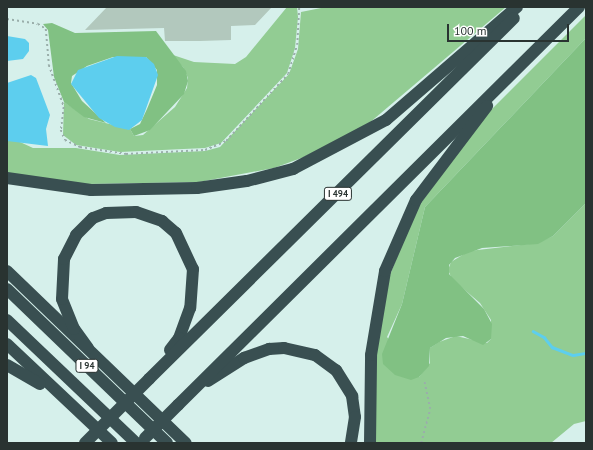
<!DOCTYPE html>
<style>
body{margin:0}
#map{position:relative;width:593px;height:450px;overflow:hidden;background:#d6f0eb;font-family:"PT Sans",sans-serif}
div>[style]{position:absolute}
.green>*{inset:0;background:#92cc93}
.forest>*{inset:0;background:#81c183}
.water>*{inset:0;background:#5dceee}
.stream>*{height:2.5px;margin:-1.25px;padding:0 1.25px;transform-origin:1.25px;border-radius:1.25px;background:#5dceee}
.building>*{inset:0;background:#b2c8bd}
.path>*{height:1.5px;margin-top:-0.75px;transform-origin:0;background:repeating-linear-gradient(90deg,#9aaeaa 0 2px,transparent 0 5px)}
.motorway>*{height:12px;margin:-6px;padding:0 6px;transform-origin:6px;border-radius:6px;background:#394f51}
.motorway-bridge>*{height:12px;margin:-6px;padding:0 6px;transform-origin:6px;border-radius:6px;background:#394f51}
span{translate:-50% -50%;white-space:nowrap;text-align:center;line-height:1.15;-webkit-text-stroke:4px #fff;paint-order:stroke}
.shield-label span{padding:1px 3px;background:#fff;border:1px solid;border-radius:3px;-webkit-text-stroke-width:0}
.shield-label{font-size:9px;color:#293331;font-weight:700}
.frame{position:absolute;inset:0;border:8px solid #293331;pointer-events:none}
.scale{position:absolute;left:447px;top:24px;width:122px;height:18px;box-sizing:border-box;border:2px solid #293331;border-top:0;padding-left:5px;font-size:12px;line-height:14px;white-space:nowrap;color:#293331;-webkit-text-stroke:3px #fff;paint-order:stroke}
</style>
<div id="map">
<div class="green">
<i style="clip-path:polygon(287px 7px,297px 7px,298px 17px,295px 48px,287px 73px,221px 143px,205px 148px,120px 152px,76px 145px,63px 135px,64px 102px,89px 119px,130px 129px,134px 136px,143px 135px,175px 107px,187px 88px,188px 78px,183px 67px,170px 54px,194px 62px,235px 64px,246px 57px)"></i>
<i style="clip-path:polygon(326px 7px,506px 7px,368px 124px,304px 157px,274px 168px,199px 182px,87px 184px,7px 175px,7px 136px,33px 148px,76px 148px,120px 155px,205px 151px,220px 147px,289px 74px,298px 49px,301px 12px)"></i>
<i style="clip-path:polygon(586px 15px,586px 38px,425px 207px,402px 304px,387px 337px,419px 377px,430px 363px,430px 348px,439px 342px,456px 336px,487px 343px,491px 339px,491px 320px,480px 303px,452px 279px,448px 270px,451px 262px,469px 251px,538px 243px,553px 236px,586px 203px,586px 421px,574px 424px,551px 443px,375px 443px,374px 367px,388px 280px,415px 211px,484px 117px)"></i>
</div>
<div class="forest">
<i style="clip-path:polygon(52px 23px,75px 33px,156px 31px,186px 71px,188px 81px,184px 94px,150px 130px,134px 136px,130px 129px,140px 124px,147px 109px,157px 85px,157px 70px,146px 57px,113px 57px,87px 66px,72px 76px,71px 83px,82px 101px,106px 123px,84px 117px,64px 102px,54px 77px,48px 30px,43px 24px)"></i>
<i style="clip-path:polygon(586px 38px,586px 203px,553px 236px,538px 244px,482px 248px,455px 258px,449px 265px,449px 274px,484px 309px,492px 324px,491px 339px,483px 345px,463px 336px,446px 338px,430px 348px,429px 366px,419px 377px,411px 380px,395px 375px,383px 364px,382px 354px,402px 304px,425px 207px)"></i>
</div>
<div class="water">
<i style="clip-path:polygon(7px 36px,25px 39px,29px 43px,29px 51px,23px 59px,7px 61px)"></i>
<i style="clip-path:polygon(117px 56px,146px 57px,154px 64px,158px 75px,142px 120px,129px 130px,115px 127px,99px 118px,71px 84px,78px 70px)"></i>
<i style="clip-path:polygon(31px 75px,36px 78px,50px 115px,46px 129px,48px 146px,7px 141px,7px 83px)"></i>
</div>
<div class="stream">
<i style="left:533px;top:331px;width:13px;rotate:29deg"></i>
<i style="left:544px;top:337px;width:13px;rotate:51deg"></i>
<i style="left:552px;top:347px;width:22px;rotate:21deg"></i>
<i style="left:573px;top:355px;width:13px;rotate:-9deg"></i>
</div>
<div class="building">
<i style="clip-path:polygon(107px 7px,272px 7px,255px 25px,231px 26px,231px 40px,200px 41px,165px 41px,164px 28px,85px 30px)"></i>
</div>
<div class="path">
<i style="left:7px;top:19px;width:31px;rotate:9deg"></i>
<i style="left:38px;top:24px;width:9px;rotate:32deg"></i>
<i style="left:46px;top:29px;width:36px;rotate:85deg"></i>
<i style="left:49px;top:65px;width:45px;rotate:70.3deg"></i>
<i style="left:64px;top:107px;width:23px;rotate:97deg"></i>
<i style="left:61px;top:130px;width:11px;rotate:68deg"></i>
<i style="left:65px;top:140px;width:17px;rotate:25deg"></i>
<i style="left:80px;top:147px;width:47px;rotate:8.7deg"></i>
<i style="left:126px;top:154px;width:79px;rotate:-2.9deg"></i>
<i style="left:205px;top:150px;width:23px;rotate:-23deg"></i>
<i style="left:226px;top:141px;width:91px;rotate:-47.2deg"></i>
<i style="left:288px;top:74px;width:30px;rotate:-73deg"></i>
<i style="left:297px;top:45px;width:38px;rotate:-87deg"></i>
<i style="left:421px;top:443px;width:35px;rotate:-75deg"></i>
<i style="left:430px;top:409px;width:30px;rotate:-102deg"></i>
</div>
<div class="motorway">
<i style="left:7px;top:178px;width:85px;rotate:8.1deg"></i>
<i style="left:91px;top:190px;width:106px;rotate:-1.1deg"></i>
<i style="left:197px;top:188px;width:50px;rotate:-8deg"></i>
<i style="left:247px;top:181px;width:48px;rotate:-14.6deg"></i>
<i style="left:293px;top:169px;width:105px;rotate:-27.8deg"></i>
<i style="left:386px;top:120px;width:173px;rotate:-40.8deg"></i>
<i style="left:7px;top:271px;width:248px;rotate:43.9deg"></i>
<i style="left:7px;top:289px;width:222px;rotate:43.9deg"></i>
<i style="left:7px;top:320px;width:178px;rotate:43.6deg"></i>
<i style="left:7px;top:344px;width:144px;rotate:43.3deg"></i>
<i style="left:88px;top:348px;width:24px;rotate:-126deg"></i>
<i style="left:74px;top:329px;width:32px;rotate:-112deg"></i>
<i style="left:62px;top:299px;width:40px;rotate:-87.1deg"></i>
<i style="left:64px;top:259px;width:27px;rotate:-63deg"></i>
<i style="left:76px;top:235px;width:24px;rotate:-45deg"></i>
<i style="left:93px;top:218px;width:14px;rotate:-21deg"></i>
<i style="left:106px;top:213px;width:30px;rotate:-2deg"></i>
<i style="left:136px;top:212px;width:28px;rotate:19deg"></i>
<i style="left:162px;top:221px;width:18px;rotate:41deg"></i>
<i style="left:176px;top:233px;width:40px;rotate:65deg"></i>
<i style="left:193px;top:269px;width:39px;rotate:94deg"></i>
<i style="left:190px;top:308px;width:32px;rotate:110deg"></i>
<i style="left:179px;top:338px;width:15px;rotate:127deg"></i>
<i style="left:7px;top:365px;width:38px;rotate:30deg"></i>
<i style="left:149px;top:379px;width:513px;rotate:-44.68deg"></i>
<i style="left:208px;top:381px;width:43px;rotate:-32.6deg"></i>
<i style="left:244px;top:358px;width:27px;rotate:-20deg"></i>
<i style="left:269px;top:349px;width:15px;rotate:-4deg"></i>
<i style="left:284px;top:348px;width:32px;rotate:13deg"></i>
<i style="left:315px;top:355px;width:26px;rotate:36deg"></i>
<i style="left:336px;top:370px;width:31px;rotate:58deg"></i>
<i style="left:352px;top:396px;width:21px;rotate:82deg"></i>
<i style="left:355px;top:417px;width:26px;rotate:99deg"></i>
<i style="left:178px;top:405px;width:565px;rotate:-44.78deg"></i>
<i style="left:370px;top:443px;width:88px;rotate:-89.3deg"></i>
<i style="left:371px;top:355px;width:85px;rotate:-80.5deg"></i>
<i style="left:385px;top:271px;width:77px;rotate:-66.4deg"></i>
<i style="left:416px;top:200px;width:118px;rotate:-52.9deg"></i>
</div>
<div class="motorway-bridge">
<i style="left:145px;top:438px;width:47px;rotate:-45deg"></i>
<i style="left:85px;top:443px;width:91px;rotate:-45deg"></i>
</div>
<div class="shield-label">
<span style="left:338px;top:194px">I 494</span>
<span style="left:87px;top:366px">I 94</span>
</div>
<div class="frame"></div>
<div class="scale">100 m</div>
</div>
